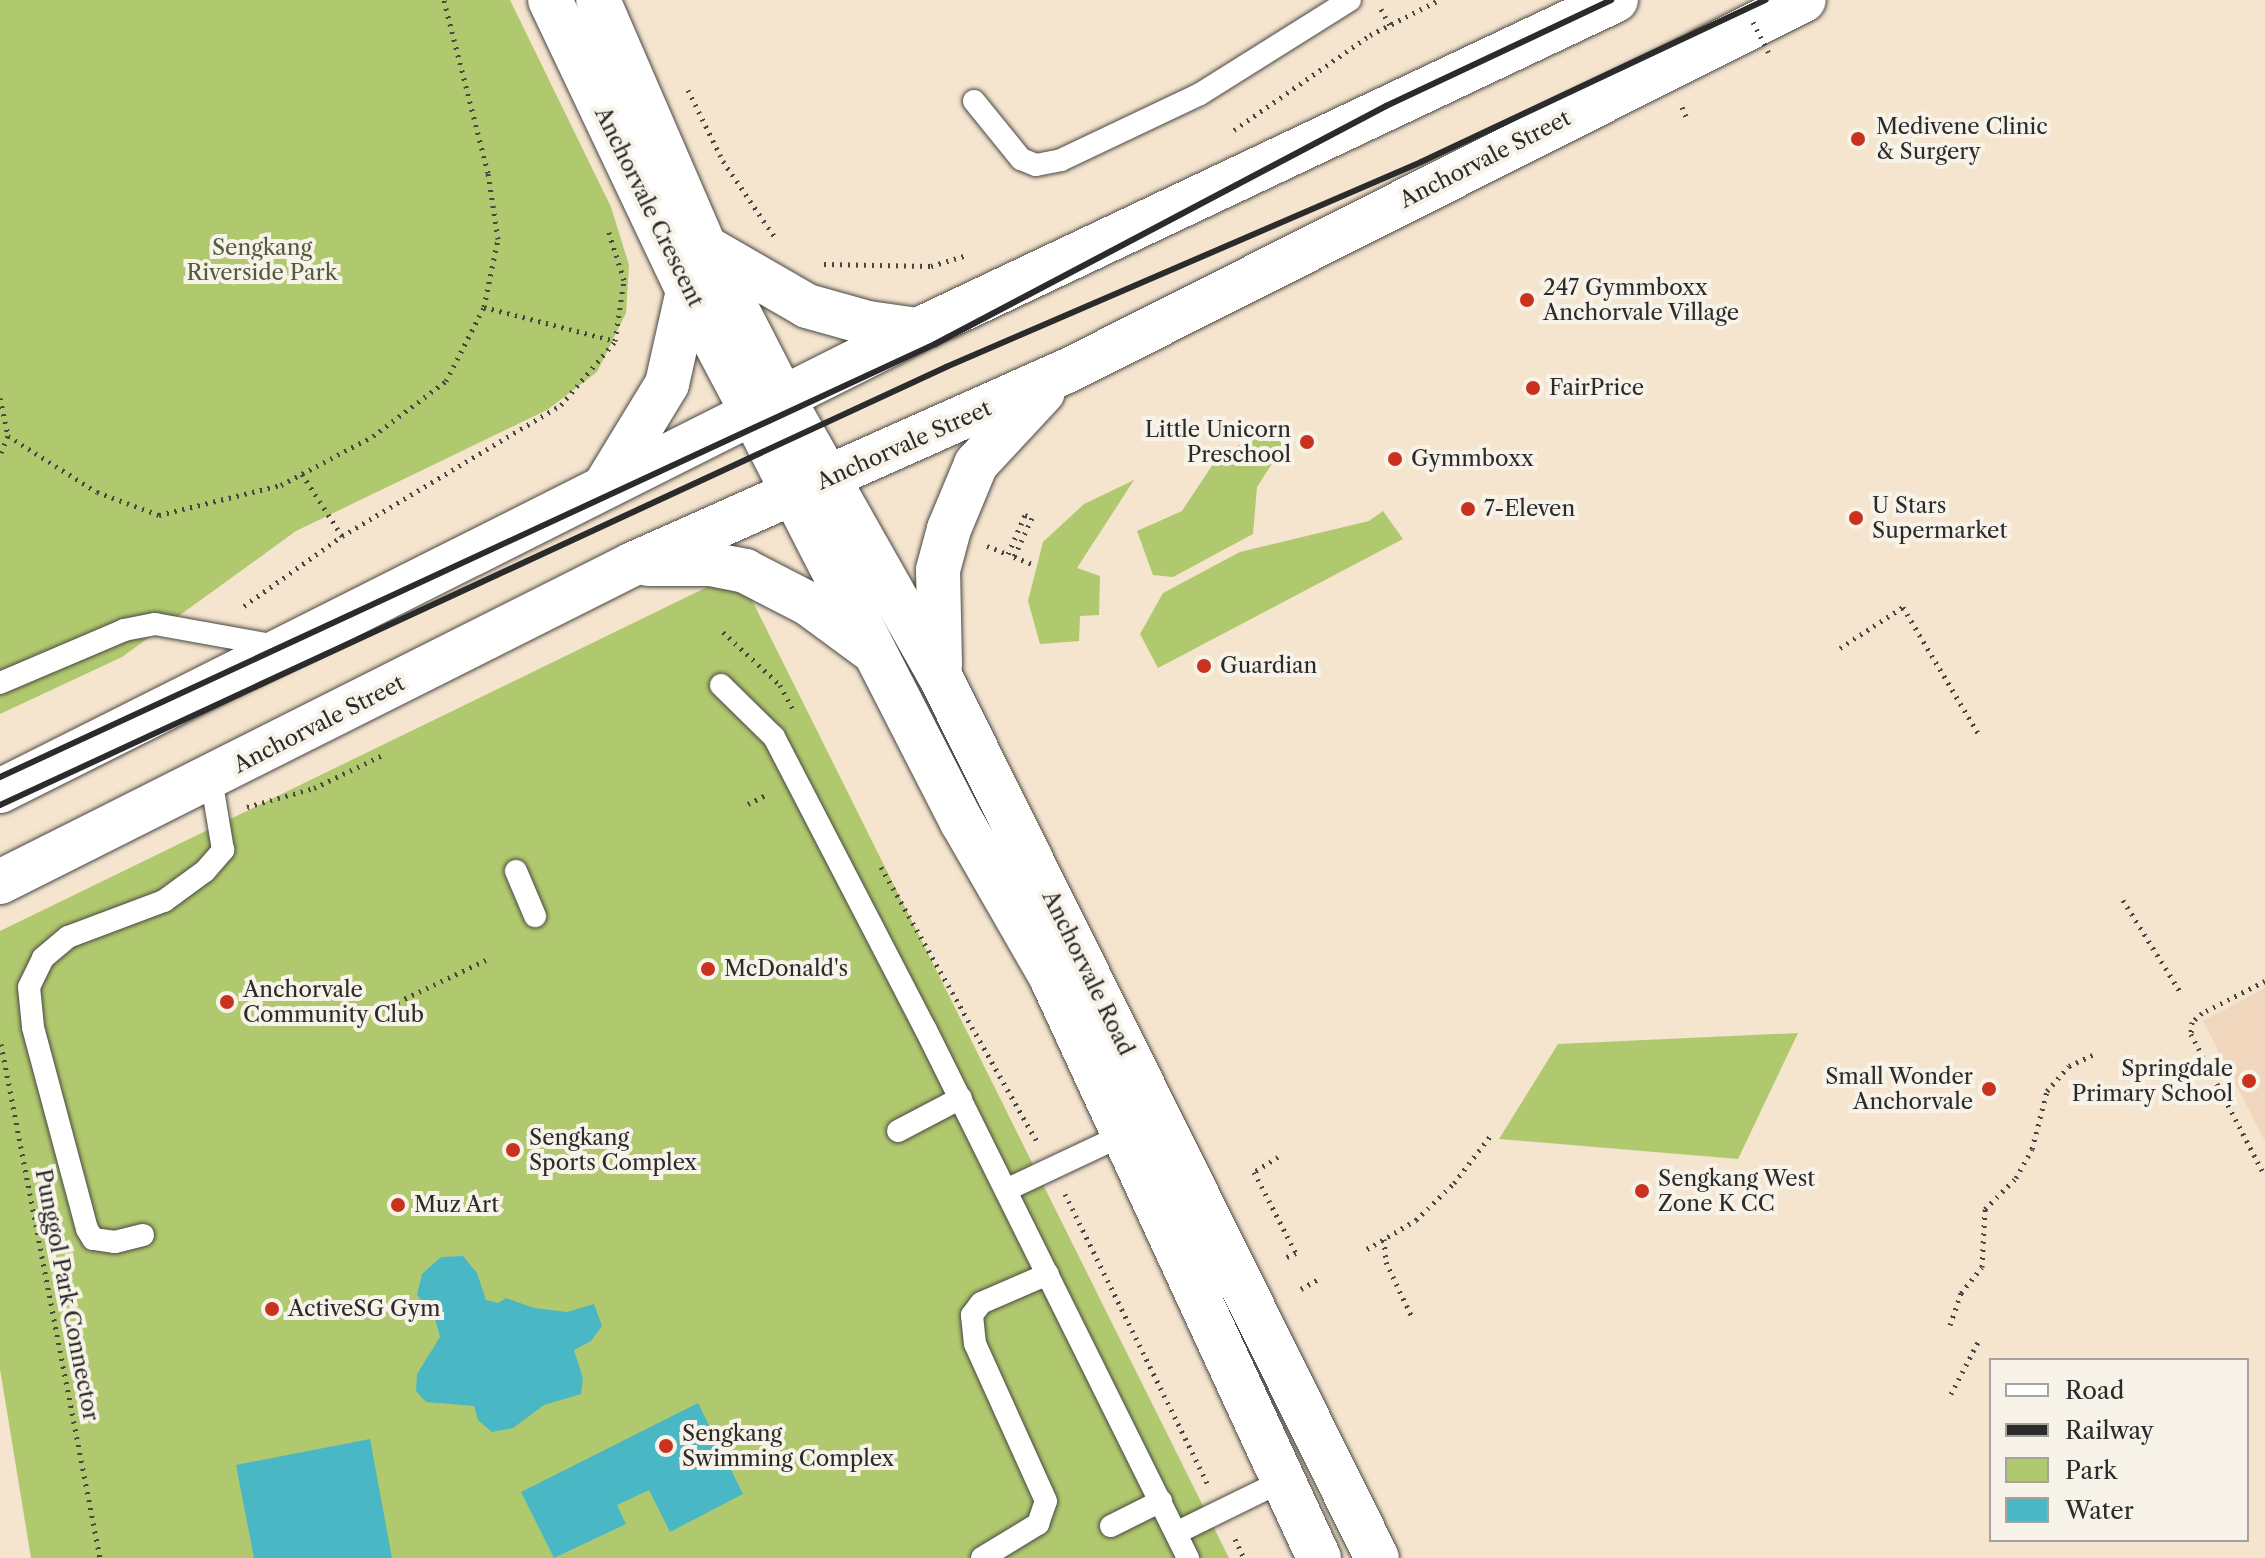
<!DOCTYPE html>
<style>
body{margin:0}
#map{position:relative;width:2265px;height:1558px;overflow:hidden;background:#f5e4ce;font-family:"Libre Caslon Text",serif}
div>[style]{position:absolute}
.built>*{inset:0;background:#f0d6bc}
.green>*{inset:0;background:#b1c96e}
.water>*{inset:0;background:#4ab7c5}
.path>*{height:5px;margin-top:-2.5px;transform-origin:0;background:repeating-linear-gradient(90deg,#494743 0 2px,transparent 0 8px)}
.roads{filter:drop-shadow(0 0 2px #494743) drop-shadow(0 0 2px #494743)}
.lane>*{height:22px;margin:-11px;padding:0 11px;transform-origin:11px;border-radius:11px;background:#fff}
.street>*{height:44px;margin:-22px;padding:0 22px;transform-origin:22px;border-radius:22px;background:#fff}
.secondary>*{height:44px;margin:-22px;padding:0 22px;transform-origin:22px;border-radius:22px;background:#fff}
.rail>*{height:6px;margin:-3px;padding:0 3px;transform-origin:3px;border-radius:3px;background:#2b2b2b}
.path-bridge>*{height:5px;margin-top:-2.5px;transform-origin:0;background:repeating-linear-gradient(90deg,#494743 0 2px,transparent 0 8px)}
.dots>*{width:22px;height:22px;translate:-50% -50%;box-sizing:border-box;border:4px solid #f7f3e8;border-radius:50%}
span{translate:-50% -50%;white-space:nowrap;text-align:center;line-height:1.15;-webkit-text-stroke:8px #f7f3e8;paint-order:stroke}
.poi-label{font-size:22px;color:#2b2b2b}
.left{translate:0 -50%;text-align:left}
.right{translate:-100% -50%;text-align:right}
.street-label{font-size:22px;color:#2b2b2b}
.park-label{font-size:22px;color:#535a3f}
.legend{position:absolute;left:1989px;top:1358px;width:260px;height:184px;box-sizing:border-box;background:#f7f3e8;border:2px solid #a5a39c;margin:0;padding:10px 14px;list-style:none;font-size:24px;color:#2b2b2b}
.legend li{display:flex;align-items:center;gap:16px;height:40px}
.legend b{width:40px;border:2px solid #a5a39c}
</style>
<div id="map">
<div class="built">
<i style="clip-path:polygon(2265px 988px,2265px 1141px,2203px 1021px)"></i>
</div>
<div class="green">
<i style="clip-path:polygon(0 0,510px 0,611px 207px,629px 265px,626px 313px,597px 372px,547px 410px,296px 531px,122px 657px,0 714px)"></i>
<i style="clip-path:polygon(1267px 431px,1284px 445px,1257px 487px,1253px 534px,1173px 577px,1153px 575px,1137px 531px,1182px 511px,1219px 455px)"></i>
<i style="clip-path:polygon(1134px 480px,1077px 568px,1100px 576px,1099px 615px,1080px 616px,1079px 641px,1040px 644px,1028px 601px,1043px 542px,1084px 504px)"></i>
<i style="clip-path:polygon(1383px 511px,1403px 539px,1158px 668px,1140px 634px,1163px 593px,1240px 552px,1369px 521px)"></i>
<i style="clip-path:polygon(738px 572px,1229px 1558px,31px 1558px,0 1369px,0 931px)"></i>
<i style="clip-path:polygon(1798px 1033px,1738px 1159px,1499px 1139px,1558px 1044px)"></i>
</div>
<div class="water">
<i style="clip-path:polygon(463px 1256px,477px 1273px,486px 1300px,498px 1303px,506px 1298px,534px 1308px,567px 1312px,594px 1304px,602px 1326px,591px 1341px,574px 1350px,583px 1378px,581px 1394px,544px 1405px,513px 1428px,492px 1432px,478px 1420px,474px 1406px,426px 1402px,416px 1391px,417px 1374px,440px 1337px,434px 1315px,417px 1295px,422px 1274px,441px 1257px)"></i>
<i style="clip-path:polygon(698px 1403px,743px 1494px,670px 1532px,649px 1490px,617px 1505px,626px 1524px,554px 1558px,521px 1492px)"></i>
<i style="clip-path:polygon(370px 1439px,392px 1558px,254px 1558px,236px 1465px)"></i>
</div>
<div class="path">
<i style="left:1381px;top:9px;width:18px;rotate:61deg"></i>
<i style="left:688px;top:90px;width:79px;rotate:63.8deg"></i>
<i style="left:723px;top:161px;width:91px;rotate:55.8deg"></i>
<i style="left:1682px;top:107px;width:15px;rotate:67deg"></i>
<i style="left:1234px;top:130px;width:166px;rotate:-34.9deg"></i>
<i style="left:1370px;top:35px;width:77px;rotate:-26.9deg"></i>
<i style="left:824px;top:264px;width:107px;rotate:1.1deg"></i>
<i style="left:931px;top:266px;width:39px;rotate:-17deg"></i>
<i style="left:484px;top:307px;width:135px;rotate:14.5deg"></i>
<i style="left:0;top:398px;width:39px;rotate:78deg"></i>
<i style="left:8px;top:436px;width:21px;rotate:113deg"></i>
<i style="left:8px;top:436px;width:105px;rotate:32.2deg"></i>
<i style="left:97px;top:492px;width:66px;rotate:20.4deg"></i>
<i style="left:159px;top:515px;width:126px;rotate:-13.8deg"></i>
<i style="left:281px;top:485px;width:104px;rotate:-28deg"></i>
<i style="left:373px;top:436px;width:91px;rotate:-37deg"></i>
<i style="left:446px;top:381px;width:83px;rotate:-62.8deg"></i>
<i style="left:484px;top:307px;width:69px;rotate:-78.4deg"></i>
<i style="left:498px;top:239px;width:67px;rotate:-98.6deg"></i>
<i style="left:488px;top:173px;width:179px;rotate:-104.3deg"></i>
<i style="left:302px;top:474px;width:74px;rotate:57.2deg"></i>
<i style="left:987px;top:546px;width:22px;rotate:21deg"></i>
<i style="left:1008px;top:554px;width:43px;rotate:-66.4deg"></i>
<i style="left:1025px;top:515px;width:8px;rotate:23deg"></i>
<i style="left:1032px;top:518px;width:43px;rotate:114.8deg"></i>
<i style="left:1014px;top:557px;width:22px;rotate:21deg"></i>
<i style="left:244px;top:606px;width:120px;rotate:-35.5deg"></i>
<i style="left:342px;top:536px;width:255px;rotate:-30.9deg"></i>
<i style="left:561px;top:405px;width:84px;rotate:-49.8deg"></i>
<i style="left:615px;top:341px;width:62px;rotate:-81.6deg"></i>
<i style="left:624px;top:280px;width:52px;rotate:-107.7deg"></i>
<i style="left:723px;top:632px;width:78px;rotate:42.9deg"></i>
<i style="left:780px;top:685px;width:26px;rotate:62deg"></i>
<i style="left:1840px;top:648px;width:75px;rotate:-33.1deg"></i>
<i style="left:1903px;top:607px;width:149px;rotate:59.3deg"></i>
<i style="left:748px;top:804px;width:22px;rotate:-27deg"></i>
<i style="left:247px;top:807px;width:70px;rotate:-15.8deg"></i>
<i style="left:314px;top:788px;width:79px;rotate:-25.6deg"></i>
<i style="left:881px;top:867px;width:318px;rotate:60.4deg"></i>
<i style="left:2123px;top:900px;width:110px;rotate:58.1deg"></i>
<i style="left:2265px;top:981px;width:71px;rotate:153.1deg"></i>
<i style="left:2202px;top:1013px;width:13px;rotate:138deg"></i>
<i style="left:2192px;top:1022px;width:12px;rotate:95deg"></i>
<i style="left:2191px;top:1034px;width:160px;rotate:62.5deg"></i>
<i style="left:383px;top:1009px;width:114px;rotate:-25.4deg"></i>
<i style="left:1px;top:1044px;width:523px;rotate:79.1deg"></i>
<i style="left:1278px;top:1157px;width:28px;rotate:148deg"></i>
<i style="left:1254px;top:1172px;width:91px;rotate:62.6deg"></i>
<i style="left:1296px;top:1253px;width:12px;rotate:156deg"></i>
<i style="left:1065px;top:1194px;width:322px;rotate:63.8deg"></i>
<i style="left:1384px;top:1239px;width:23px;rotate:85deg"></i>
<i style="left:1386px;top:1262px;width:63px;rotate:64.7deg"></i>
<i style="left:1367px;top:1249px;width:57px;rotate:-30.6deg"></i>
<i style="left:1416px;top:1220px;width:53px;rotate:-44.2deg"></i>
<i style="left:1454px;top:1183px;width:61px;rotate:-52.4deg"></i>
<i style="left:1301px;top:1289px;width:22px;rotate:-30deg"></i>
<i style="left:1950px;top:1325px;width:34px;rotate:-71deg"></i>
<i style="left:1961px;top:1293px;width:33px;rotate:-51deg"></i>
<i style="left:1982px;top:1267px;width:58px;rotate:-87deg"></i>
<i style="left:1985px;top:1209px;width:44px;rotate:-45deg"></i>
<i style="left:2016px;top:1178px;width:33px;rotate:-61deg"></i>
<i style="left:2032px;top:1149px;width:60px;rotate:-75.5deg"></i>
<i style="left:2047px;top:1091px;width:33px;rotate:-49deg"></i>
<i style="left:2069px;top:1066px;width:26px;rotate:-25deg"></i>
<i style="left:1951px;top:1394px;width:61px;rotate:-62.6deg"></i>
<i style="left:1235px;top:1539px;width:21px;rotate:65deg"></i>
</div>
<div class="roads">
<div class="lane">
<i style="left:974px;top:101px;width:75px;rotate:51deg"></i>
<i style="left:1021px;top:159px;width:16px;rotate:22deg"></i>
<i style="left:1036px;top:165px;width:25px;rotate:-11deg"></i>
<i style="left:1061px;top:160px;width:154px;rotate:-25.4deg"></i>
<i style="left:1200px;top:94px;width:177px;rotate:-32.1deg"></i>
<i style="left:0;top:683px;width:135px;rotate:-23.1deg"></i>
<i style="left:124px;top:630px;width:32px;rotate:-11deg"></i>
<i style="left:155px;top:624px;width:124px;rotate:10.2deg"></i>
<i style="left:721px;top:685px;width:74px;rotate:44.5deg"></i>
<i style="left:774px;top:737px;width:328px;rotate:62.6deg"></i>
<i style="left:925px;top:1028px;width:592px;rotate:63.61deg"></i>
<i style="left:516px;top:871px;width:49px;rotate:67.1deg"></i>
<i style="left:898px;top:1131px;width:71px;rotate:-27.6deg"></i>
<i style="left:1006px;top:1190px;width:132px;rotate:-25.2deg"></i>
<i style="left:143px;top:1235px;width:29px;rotate:166deg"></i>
<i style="left:115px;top:1242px;width:22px;rotate:-172deg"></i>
<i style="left:93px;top:1239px;width:12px;rotate:-121deg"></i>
<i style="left:87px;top:1229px;width:209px;rotate:-105deg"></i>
<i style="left:33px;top:1027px;width:40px;rotate:-95.7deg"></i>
<i style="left:29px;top:987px;width:32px;rotate:-64deg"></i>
<i style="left:43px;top:958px;width:33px;rotate:-40deg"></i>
<i style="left:68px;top:937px;width:103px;rotate:-20.6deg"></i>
<i style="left:164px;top:901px;width:51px;rotate:-36.2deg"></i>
<i style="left:205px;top:871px;width:28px;rotate:-49deg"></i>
<i style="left:223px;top:850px;width:73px;rotate:-99.5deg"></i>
<i style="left:1111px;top:1526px;width:56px;rotate:-26.6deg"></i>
<i style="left:1176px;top:1533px;width:116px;rotate:-26.1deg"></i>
<i style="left:982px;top:1558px;width:66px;rotate:-31.3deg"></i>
<i style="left:1038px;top:1524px;width:24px;rotate:-71deg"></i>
<i style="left:1046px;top:1501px;width:172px;rotate:-114.3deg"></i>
<i style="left:975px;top:1344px;width:29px;rotate:-96deg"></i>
<i style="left:972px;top:1315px;width:15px;rotate:-53deg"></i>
<i style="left:981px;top:1303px;width:73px;rotate:-23.4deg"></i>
</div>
<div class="street">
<i style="left:550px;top:0;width:322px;rotate:64.6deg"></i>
<i style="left:688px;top:291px;width:137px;rotate:62.1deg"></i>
<i style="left:598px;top:0;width:269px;rotate:66.6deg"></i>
<i style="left:705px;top:247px;width:169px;rotate:62.8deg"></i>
</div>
<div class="secondary">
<i style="left:705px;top:247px;width:118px;rotate:30deg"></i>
<i style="left:807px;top:306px;width:63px;rotate:15.6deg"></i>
<i style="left:868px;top:323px;width:50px;rotate:8deg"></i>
<i style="left:782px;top:397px;width:321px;rotate:60.5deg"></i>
<i style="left:940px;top:676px;width:984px;rotate:63.64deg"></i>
<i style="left:752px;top:412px;width:461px;rotate:62.9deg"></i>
<i style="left:962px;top:822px;width:177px;rotate:60.1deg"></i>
<i style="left:1050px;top:975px;width:642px;rotate:65.23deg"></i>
<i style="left:605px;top:486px;width:119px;rotate:-58.7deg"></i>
<i style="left:667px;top:384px;width:95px;rotate:-77.3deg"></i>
<i style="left:648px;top:564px;width:62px"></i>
<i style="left:710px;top:564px;width:36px;rotate:11deg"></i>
<i style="left:745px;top:571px;width:72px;rotate:27.3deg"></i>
<i style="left:809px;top:604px;width:81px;rotate:36.4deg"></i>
<i style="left:940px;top:665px;width:95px;rotate:-91.2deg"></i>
<i style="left:938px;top:570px;width:42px;rotate:-75deg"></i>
<i style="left:949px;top:529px;width:70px;rotate:-67.4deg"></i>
<i style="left:976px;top:464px;width:98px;rotate:-47.1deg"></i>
<i style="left:0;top:791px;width:1027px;rotate:-26.66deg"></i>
<i style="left:918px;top:330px;width:772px;rotate:-25.3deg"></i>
<i style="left:0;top:882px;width:708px;rotate:-26.67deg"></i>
<i style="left:633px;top:564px;width:473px;rotate:-24deg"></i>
<i style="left:1065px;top:372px;width:827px;rotate:-26.72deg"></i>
</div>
</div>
<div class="rail">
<i style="left:0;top:777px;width:1030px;rotate:-24.85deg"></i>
<i style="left:935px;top:344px;width:510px;rotate:-27.82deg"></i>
<i style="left:1386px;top:106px;width:249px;rotate:-25.2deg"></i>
<i style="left:0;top:805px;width:1042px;rotate:-24.84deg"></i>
<i style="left:946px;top:367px;width:517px;rotate:-23.34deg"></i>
<i style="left:1421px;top:162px;width:381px;rotate:-25.2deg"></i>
</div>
<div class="path-bridge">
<i style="left:1753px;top:22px;width:34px;rotate:63deg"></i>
</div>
<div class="dots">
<i style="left:1858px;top:139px;background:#c8321e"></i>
<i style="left:1527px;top:300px;background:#c8321e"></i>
<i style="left:1533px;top:388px;background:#c8321e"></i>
<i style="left:1307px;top:442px;background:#c8321e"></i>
<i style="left:1395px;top:459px;background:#c8321e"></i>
<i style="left:1468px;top:509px;background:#c8321e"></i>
<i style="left:1856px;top:518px;background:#c8321e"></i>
<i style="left:1204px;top:666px;background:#c8321e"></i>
<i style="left:708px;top:969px;background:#c8321e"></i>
<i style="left:227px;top:1002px;background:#c8321e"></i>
<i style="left:2249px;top:1081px;background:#c8321e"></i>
<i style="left:1989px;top:1089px;background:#c8321e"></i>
<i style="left:513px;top:1150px;background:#c8321e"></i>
<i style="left:1642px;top:1191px;background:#c8321e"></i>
<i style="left:398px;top:1205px;background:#c8321e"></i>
<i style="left:272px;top:1309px;background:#c8321e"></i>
<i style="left:666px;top:1446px;background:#c8321e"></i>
</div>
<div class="poi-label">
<span class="left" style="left:1876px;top:139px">Medivene Clinic<br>&amp; Surgery</span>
<span class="left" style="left:1543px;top:300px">247 Gymmboxx<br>Anchorvale Village</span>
<span class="left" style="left:1549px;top:388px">FairPrice</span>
<span class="right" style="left:1291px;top:442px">Little Unicorn<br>Preschool</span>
<span class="left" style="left:1411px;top:459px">Gymmboxx</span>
<span class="left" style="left:1872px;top:518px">U Stars<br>Supermarket</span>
<span class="left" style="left:1484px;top:509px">7-Eleven</span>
<span class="left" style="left:1220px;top:666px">Guardian</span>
<span class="left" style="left:724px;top:969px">McDonald's</span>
<span class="left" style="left:243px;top:1002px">Anchorvale<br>Community Club</span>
<span class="right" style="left:2233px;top:1081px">Springdale<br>Primary School</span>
<span class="right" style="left:1973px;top:1089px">Small Wonder<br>Anchorvale</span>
<span class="left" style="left:529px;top:1150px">Sengkang<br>Sports Complex</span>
<span class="left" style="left:1658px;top:1191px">Sengkang West<br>Zone K CC</span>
<span class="left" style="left:414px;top:1205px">Muz Art</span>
<span class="left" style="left:288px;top:1309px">ActiveSG Gym</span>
<span class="left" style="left:682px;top:1446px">Sengkang<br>Swimming Complex</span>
</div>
<div class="street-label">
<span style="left:1485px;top:159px;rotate:-27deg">Anchorvale Street</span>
<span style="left:649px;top:207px;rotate:64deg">Anchorvale Crescent</span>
<span style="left:904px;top:445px;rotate:-24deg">Anchorvale Street</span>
<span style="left:319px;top:724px;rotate:-27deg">Anchorvale Street</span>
<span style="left:1088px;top:973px;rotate:64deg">Anchorvale Road</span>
<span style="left:67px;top:1295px;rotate:79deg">Punggol Park Connector</span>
</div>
<div class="park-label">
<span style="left:262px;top:260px">Sengkang<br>Riverside Park</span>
</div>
<ul class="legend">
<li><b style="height:10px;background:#fff"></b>Road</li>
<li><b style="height:10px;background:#2b2b2b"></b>Railway</li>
<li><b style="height:22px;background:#b1c96e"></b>Park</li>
<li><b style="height:22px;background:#4ab7c5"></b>Water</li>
</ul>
</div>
